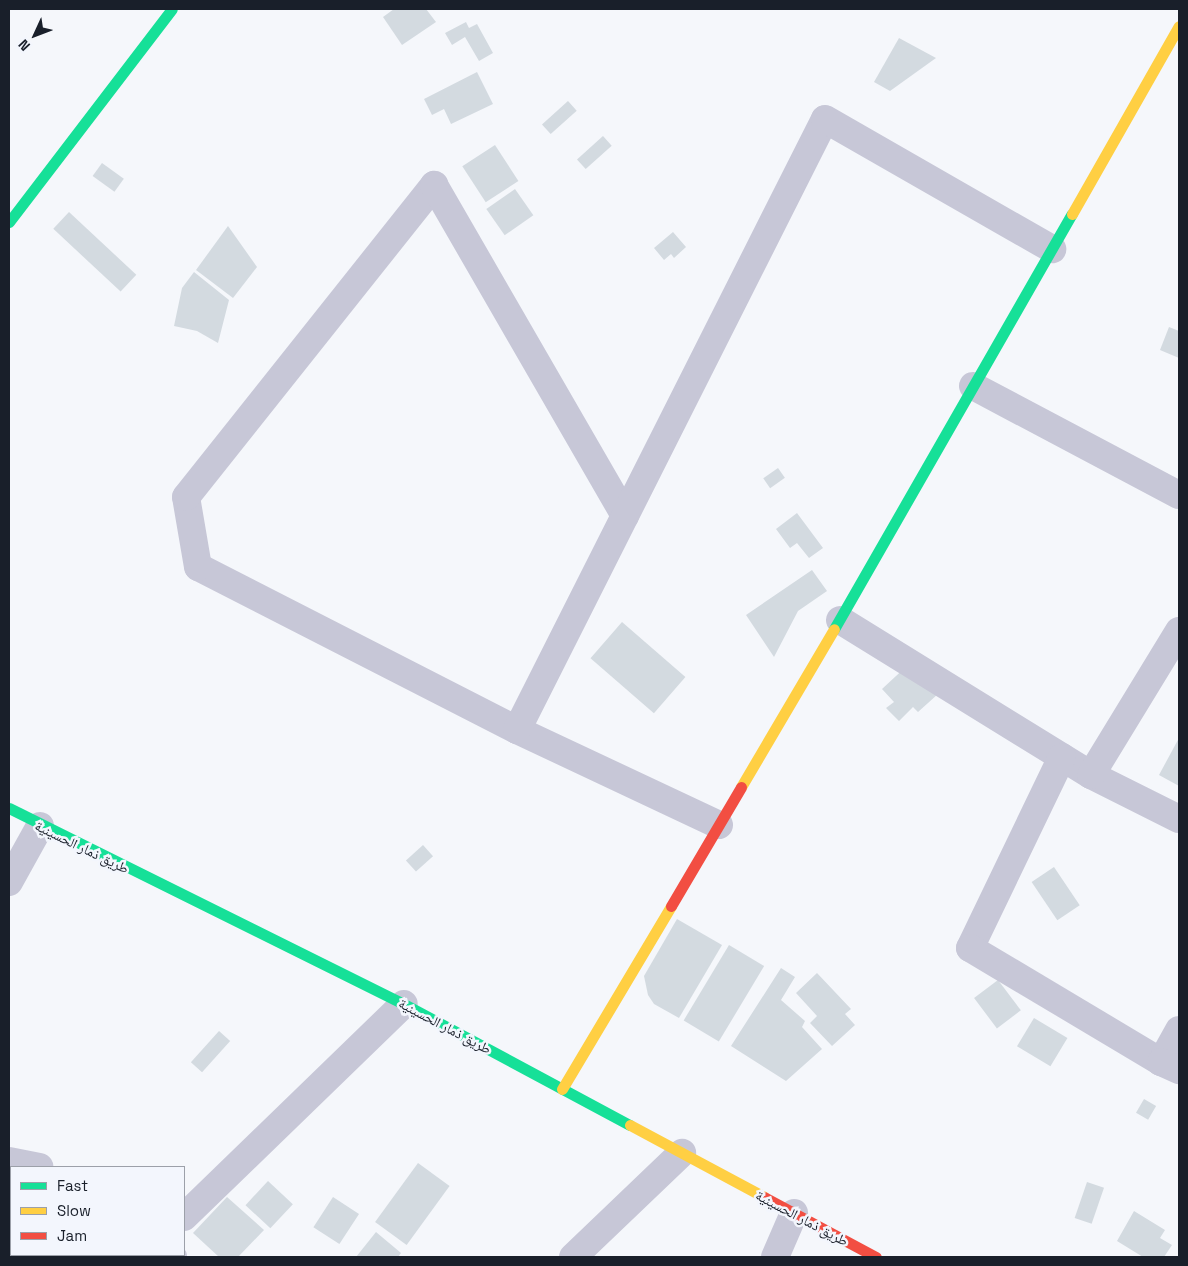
<!DOCTYPE html>
<meta charset="utf-8">
<style>
body{margin:0}
#map{position:relative;width:1188px;height:1266px;overflow:hidden;background:#f5f7fb;font-family:"Space Grotesk","Noto Naskh Arabic",sans-serif}
div>[style]{position:absolute}
.building>*{inset:0;background:#d3dae0;transform-origin:0 0}
.street>*{height:28px;margin:-14px;padding:0 14px;transform-origin:14px;border-radius:14px;background:#c7c7d7}
.fast>*{height:11px;margin:-5.5px;padding:0 5.5px;transform-origin:5.5px;border-radius:5.5px;background:#16e098}
.slow>*{height:11px;margin:-5.5px;padding:0 5.5px;transform-origin:5.5px;border-radius:5.5px;background:#ffcf43}
.jam>*{height:11px;margin:-5.5px;padding:0 5.5px;transform-origin:5.5px;border-radius:5.5px;background:#f24e42}
span{translate:-50% -50%;white-space:nowrap;text-align:center;line-height:1.15;-webkit-text-stroke:5px #f3f6fd;paint-order:stroke}
.street-label{font-size:14px;color:#191f2a}
.frame{position:absolute;inset:0;border:10px solid #191f2a;pointer-events:none}
.legend{position:absolute;left:10px;top:1166px;width:175px;height:90px;box-sizing:border-box;background:#f3f6fd;border:1px solid #9ca0a9;margin:0;padding:6px 9px;list-style:none;font-size:15px;color:#191f2a}
.legend li{display:flex;align-items:center;gap:10px;height:25px}
.legend b{width:25px;border:1px solid #9ca0a9}
.north{position:absolute;left:10px;top:10px;width:50px;height:50px;-webkit-text-stroke:4px #f3f6fd;paint-order:stroke;rotate:227deg;font-size:14px;font-weight:700;line-height:20px;text-align:center;color:#191f2a}
.north::after{content:'';display:block;margin:auto;width:18px;height:22px;background:#191f2a;clip-path:polygon(50% 0,100% 100%,50% 72%,0 100%)}
</style>
<div id="map">
<div class="building">
<i style="clip-path:polygon(394px 9px,426px 9px,436px 22px,402px 45px,383px 17px)"></i>
<i style="clip-path:polygon(466px 22px,469px 28px,477px 24px,493px 53px,479px 61px,465px 37px,452px 45px,445px 33px)"></i>
<i style="clip-path:polygon(899px 38px,936px 58px,890px 91px,874px 82px)"></i>
<i style="clip-path:polygon(477px 72px,493px 104px,451px 124px,444px 109px,432px 115px,424px 99px)"></i>
<i style="left:568px;top:101px;width:13px;height:35px;rotate:48deg"></i>
<i style="left:603px;top:136px;width:13px;height:35px;rotate:48deg"></i>
<i style="left:495px;top:145px;width:43px;height:39px;rotate:57deg"></i>
<i style="left:102px;top:163px;width:27px;height:16px;rotate:36deg"></i>
<i style="left:515px;top:189px;width:32px;height:35px;rotate:55deg"></i>
<i style="left:69px;top:212px;width:92px;height:23px;rotate:43deg"></i>
<i style="clip-path:polygon(228px 226px,257px 267px,233px 298px,196px 270px)"></i>
<i style="clip-path:polygon(673px 232px,686px 247px,674px 258px,671px 254px,664px 260px,654px 248px)"></i>
<i style="clip-path:polygon(194px 272px,229px 300px,218px 343px,197px 331px,174px 326px,182px 288px)"></i>
<i style="clip-path:polygon(1169px 327px,1179px 331px,1179px 358px,1160px 350px)"></i>
<i style="left:778px;top:468px;width:12px;height:18px;rotate:55deg"></i>
<i style="clip-path:polygon(797px 513px,823px 548px,809px 558px,797px 543px,790px 548px,776px 529px)"></i>
<i style="clip-path:polygon(812px 570px,827px 591px,798px 611px,774px 657px,746px 615px)"></i>
<i style="left:622px;top:622px;width:84px;height:48px;rotate:41deg"></i>
<i style="clip-path:polygon(910px 663px,938px 694px,918px 712px,913px 707px,899px 721px,886px 708px,894px 702px,882px 689px)"></i>
<i style="clip-path:polygon(1179px 738px,1179px 786px,1159px 775px)"></i>
<i style="left:423px;top:845px;width:15px;height:23px;rotate:48deg"></i>
<i style="left:1054px;top:867px;width:46px;height:27px;rotate:56deg"></i>
<i style="clip-path:polygon(677px 919px,722px 945px,679px 1018px,654px 1004px,648px 995px,644px 976px)"></i>
<i style="left:729px;top:945px;width:41px;height:88px;rotate:31deg"></i>
<i style="clip-path:polygon(781px 968px,795px 977px,781px 1000px,805px 1021px,802px 1027px,822px 1049px,786px 1081px,731px 1046px)"></i>
<i style="clip-path:polygon(817px 973px,851px 1009px,845px 1014px,855px 1025px,832px 1046px,810px 1023px,817px 1016px,796px 993px)"></i>
<i style="left:998px;top:980px;width:38px;height:30px;rotate:53deg"></i>
<i style="left:1034px;top:1018px;width:39px;height:33px;rotate:31deg"></i>
<i style="left:219px;top:1031px;width:15px;height:42px;rotate:42deg"></i>
<i style="left:1144px;top:1099px;width:14px;height:16px;rotate:30deg"></i>
<i style="left:418px;top:1163px;width:39px;height:73px;rotate:36deg"></i>
<i style="left:268px;top:1181px;width:34px;height:33px;rotate:43deg"></i>
<i style="left:1087px;top:1182px;width:18px;height:38px;rotate:19deg"></i>
<i style="clip-path:polygon(227px 1197px,264px 1230px,238px 1257px,219px 1257px,193px 1233px)"></i>
<i style="left:333px;top:1197px;width:31px;height:36px;rotate:33deg"></i>
<i style="clip-path:polygon(1134px 1211px,1165px 1230px,1160px 1238px,1172px 1245px,1164px 1257px,1143px 1257px,1117px 1241px)"></i>
<i style="clip-path:polygon(376px 1232px,401px 1253px,398px 1257px,356px 1257px)"></i>
<i style="clip-path:polygon(112px 1255px,128px 1255px,126px 1257px)"></i>
</div>
<div class="street">
<i style="left:973px;top:386px;width:233px;rotate:27.9deg"></i>
<i style="left:840px;top:620px;width:295px;rotate:31.7deg"></i>
<i style="left:1091px;top:775px;width:98px;rotate:26.6deg"></i>
<i style="left:517px;top:730px;width:358px;rotate:-152.9deg"></i>
<i style="left:198px;top:567px;width:71px;rotate:-99.7deg"></i>
<i style="left:186px;top:497px;width:399px;rotate:-51.5deg"></i>
<i style="left:434px;top:185px;width:382px;rotate:60deg"></i>
<i style="left:1062px;top:757px;width:212px;rotate:115.7deg"></i>
<i style="left:970px;top:948px;width:222px;rotate:30.8deg"></i>
<i style="left:1091px;top:775px;width:169px;rotate:-58.6deg"></i>
<i style="left:719px;top:825px;width:223px;rotate:-154.8deg"></i>
<i style="left:517px;top:730px;width:684px;rotate:-63.25deg"></i>
<i style="left:825px;top:119px;width:262px;rotate:29.8deg"></i>
<i style="left:9px;top:882px;width:64px;rotate:-61deg"></i>
<i style="left:1179px;top:1030px;width:37px;rotate:119deg"></i>
<i style="left:1161px;top:1062px;width:20px;rotate:24deg"></i>
<i style="left:9px;top:1161px;width:31px;rotate:11deg"></i>
<i style="left:184px;top:1217px;width:306px;rotate:-44.1deg"></i>
<i style="left:171px;top:1255px;width:3px;rotate:45deg"></i>
<i style="left:573px;top:1257px;width:151px;rotate:-43.7deg"></i>
<i style="left:775px;top:1257px;width:48px;rotate:-66.6deg"></i>
</div>
<div class="fast">
<i style="left:9px;top:222px;width:268px;rotate:-52.6deg"></i>
<i style="left:834px;top:629px;width:478px;rotate:-60.2deg"></i>
<i style="left:9px;top:808px;width:441px;rotate:26.4deg"></i>
<i style="left:404px;top:1004px;width:256px;rotate:28.2deg"></i>
</div>
<div class="slow">
<i style="left:1072px;top:214px;width:216px;rotate:-60.4deg"></i>
<i style="left:741px;top:787px;width:183px;rotate:-59.5deg"></i>
<i style="left:562px;top:1089px;width:213px;rotate:-59.2deg"></i>
<i style="left:630px;top:1125px;width:152px;rotate:28.2deg"></i>
</div>
<div class="jam">
<i style="left:671px;top:906px;width:138px;rotate:-59.5deg"></i>
<i style="left:764px;top:1197px;width:127px;rotate:28.2deg"></i>
</div>
<div class="street-label">
<span style="left:82px;top:847px;rotate:26deg">طريق ذمار الحسينية</span>
<span style="left:445px;top:1026px;rotate:28deg">طريق ذمار الحسينية</span>
<span style="left:802px;top:1218px;rotate:28deg">طريق ذمار الحسينية</span>
</div>
<div class="frame"></div>
<ul class="legend">
<li><b style="height:6px;background:#16e098"></b>Fast</li>
<li><b style="height:6px;background:#ffcf43"></b>Slow</li>
<li><b style="height:6px;background:#f24e42"></b>Jam</li>
</ul>
<div class="north">N</div>
</div>
